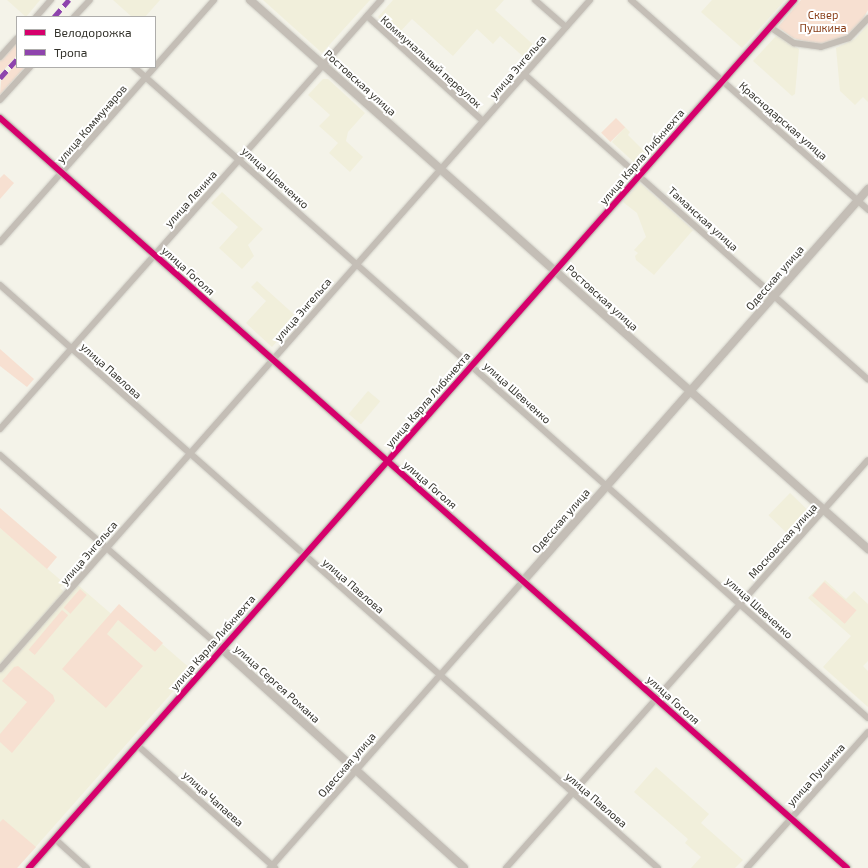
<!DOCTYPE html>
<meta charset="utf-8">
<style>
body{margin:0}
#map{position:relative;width:868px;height:868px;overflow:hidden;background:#f4f3e9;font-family:"Exo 2",sans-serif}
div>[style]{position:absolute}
.built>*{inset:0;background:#f1efdb;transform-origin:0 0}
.green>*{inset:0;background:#f7e0d1;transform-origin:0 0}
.roads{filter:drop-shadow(0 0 1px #d1d0c8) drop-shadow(0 0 1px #d1d0c8)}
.minor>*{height:6px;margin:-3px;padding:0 3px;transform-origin:3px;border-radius:3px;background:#c4beb6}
.tertiary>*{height:8px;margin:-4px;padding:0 4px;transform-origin:4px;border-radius:4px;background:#c4beb6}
.quiet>*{height:5px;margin-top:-2.5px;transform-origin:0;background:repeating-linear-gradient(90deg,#8e44ad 0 10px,transparent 0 15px)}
.cycleway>*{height:6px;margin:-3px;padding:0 3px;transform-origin:3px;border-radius:3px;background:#d6006c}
span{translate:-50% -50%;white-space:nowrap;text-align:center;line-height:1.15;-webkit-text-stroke:4px #fff;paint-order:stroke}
.park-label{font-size:11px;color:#893f19}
.street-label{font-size:11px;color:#34332c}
.legend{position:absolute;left:16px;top:16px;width:140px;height:52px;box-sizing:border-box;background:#fff;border:1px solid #aeadab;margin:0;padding:5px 7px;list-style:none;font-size:12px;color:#34332c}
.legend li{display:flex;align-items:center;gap:8px;height:20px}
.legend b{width:20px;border:1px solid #aeadab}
</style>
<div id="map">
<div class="built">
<i style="clip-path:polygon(7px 0,40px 0,26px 17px)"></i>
<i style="clip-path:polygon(113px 0,160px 0,145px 17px,132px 17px)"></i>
<i style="clip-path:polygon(263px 0,370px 0,322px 53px)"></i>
<i style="clip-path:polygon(393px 0,504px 0,495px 10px,538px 49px,527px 60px,500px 36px,493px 44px,477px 29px,453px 56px,412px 19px,397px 35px,378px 17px)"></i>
<i style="clip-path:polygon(712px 0,785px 0,742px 48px,701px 12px)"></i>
<i style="clip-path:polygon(868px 25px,868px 102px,863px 97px,855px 105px,840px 91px,836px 48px,855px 39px)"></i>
<i style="clip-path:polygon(776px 36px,799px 49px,795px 94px,792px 96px,753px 61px)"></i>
<i style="clip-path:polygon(323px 79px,328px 79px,365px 113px,348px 132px,346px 141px,363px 157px,350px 172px,329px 153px,338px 143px,319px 126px,330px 115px,308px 95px)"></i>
<i style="clip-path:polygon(625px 127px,630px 132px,628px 135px,648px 155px,638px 166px,612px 142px)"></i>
<i style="clip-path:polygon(640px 183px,693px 230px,654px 275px,636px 260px,635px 256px,638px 253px,634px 250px,646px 237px,637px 213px,623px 202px)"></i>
<i style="clip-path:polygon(222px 192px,263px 229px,248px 245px,254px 256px,242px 269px,219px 248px,238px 227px,211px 203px)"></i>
<i style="clip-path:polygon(257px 281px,298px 318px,272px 347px,246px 323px,266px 301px,251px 287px)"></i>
<i style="left:368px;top:391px;width:16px;height:30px;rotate:40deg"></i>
<i style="left:790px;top:493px;width:29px;height:31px;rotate:44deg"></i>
<i style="clip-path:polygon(0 528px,64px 583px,60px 588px,69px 596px,78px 585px,155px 652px,162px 644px,192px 670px,17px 868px,0 868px)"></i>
<i style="clip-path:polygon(825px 580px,846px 599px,854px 591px,868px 604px,868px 661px,863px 666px,868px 671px,868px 707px,823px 667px,851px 636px,808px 598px)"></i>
<i style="clip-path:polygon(656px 767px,709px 814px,701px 823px,743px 860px,735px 868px,691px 868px,701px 857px,685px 843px,688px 839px,634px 792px)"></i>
</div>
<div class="green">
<i style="clip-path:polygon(801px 0,868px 0,868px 10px,861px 22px,846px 36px,827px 43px,814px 44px,793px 38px,778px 27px)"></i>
<i style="clip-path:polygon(17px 42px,17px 55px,0 74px,0 61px)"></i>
<i style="clip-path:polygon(17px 63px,17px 67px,25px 67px,0 95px,1px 81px)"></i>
<i style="left:616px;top:118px;width:13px;height:21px;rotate:45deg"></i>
<i style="clip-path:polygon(4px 174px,14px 183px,0 199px,0 178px)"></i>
<i style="clip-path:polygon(0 349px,34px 379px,27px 387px,0 366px)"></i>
<i style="clip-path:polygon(0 508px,57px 557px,47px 569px,0 528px)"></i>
<i style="left:824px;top:582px;width:43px;height:18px;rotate:41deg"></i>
<i style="left:80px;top:589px;width:9px;height:25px;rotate:41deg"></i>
<i style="clip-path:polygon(119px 604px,163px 643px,155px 652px,118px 620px,107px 634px,143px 666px,106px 708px,62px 669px)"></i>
<i style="left:62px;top:610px;width:8px;height:52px;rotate:40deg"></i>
<i style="clip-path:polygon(18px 666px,53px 695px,55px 701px,12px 753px,0 742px,0 734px,27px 702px,2px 681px,14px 667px)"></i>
<i style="clip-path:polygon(3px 819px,36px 847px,17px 868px,0 868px,0 822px)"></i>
</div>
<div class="roads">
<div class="minor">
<i style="left:535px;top:0;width:41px;rotate:41.1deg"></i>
<i style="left:631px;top:0;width:317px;rotate:41.5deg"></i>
<i style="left:367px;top:16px;width:156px;rotate:42.2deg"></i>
<i style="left:36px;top:17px;width:23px;rotate:-49deg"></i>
<i style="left:74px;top:17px;width:23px;rotate:-47deg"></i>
<i style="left:770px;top:27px;width:29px;rotate:34deg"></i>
<i style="left:794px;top:43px;width:27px;rotate:8deg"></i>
<i style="left:821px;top:47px;width:29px;rotate:-18deg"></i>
<i style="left:849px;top:38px;width:28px;rotate:-46deg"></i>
<i style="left:0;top:57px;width:25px;rotate:-48deg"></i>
<i style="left:134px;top:67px;width:981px;rotate:41.57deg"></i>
<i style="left:524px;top:74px;width:460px;rotate:41.6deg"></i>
<i style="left:0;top:100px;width:45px;rotate:-47.7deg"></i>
<i style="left:0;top:242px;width:323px;rotate:-48.5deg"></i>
<i style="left:0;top:285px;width:879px;rotate:41.54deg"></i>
<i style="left:0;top:429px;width:574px;rotate:-48.39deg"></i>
<i style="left:0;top:455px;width:295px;rotate:41.1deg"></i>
<i style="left:0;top:669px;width:892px;rotate:-48.59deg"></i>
<i style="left:137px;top:745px;width:185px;rotate:41.7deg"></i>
<i style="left:55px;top:839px;width:43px;rotate:42.2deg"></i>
<i style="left:270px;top:868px;width:384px;rotate:-48.6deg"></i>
<i style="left:506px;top:868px;width:545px;rotate:-48.42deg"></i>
<i style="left:747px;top:868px;width:182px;rotate:-48.3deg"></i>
</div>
<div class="tertiary">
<i style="left:250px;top:0;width:827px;rotate:41.62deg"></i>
<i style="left:0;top:118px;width:1131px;rotate:41.52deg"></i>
<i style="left:524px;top:580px;width:521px;rotate:-48.66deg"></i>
<i style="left:222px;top:649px;width:326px;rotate:42.1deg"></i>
<i style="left:29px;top:868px;width:1157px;rotate:-48.61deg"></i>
</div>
</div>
<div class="quiet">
<i style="left:54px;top:17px;width:23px;rotate:-49deg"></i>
<i style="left:0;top:78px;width:25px;rotate:-48deg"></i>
</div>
<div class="cycleway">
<i style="left:0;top:118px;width:1131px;rotate:41.52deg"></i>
<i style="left:29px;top:868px;width:1157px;rotate:-48.61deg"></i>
</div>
<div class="park-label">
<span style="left:823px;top:22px">Сквер<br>Пушкина</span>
</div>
<div class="street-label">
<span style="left:431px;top:62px;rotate:42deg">Коммунальный переулок</span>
<span style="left:518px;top:67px;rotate:-49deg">улица Энгельса</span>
<span style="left:360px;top:83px;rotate:42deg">Ростовская улица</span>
<span style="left:783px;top:121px;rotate:41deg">Краснодарская улица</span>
<span style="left:92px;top:124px;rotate:-49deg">улица Коммунаров</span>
<span style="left:642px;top:157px;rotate:-49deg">улица Карла Либкнехта</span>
<span style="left:275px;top:178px;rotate:42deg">улица Шевченко</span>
<span style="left:191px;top:199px;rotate:-48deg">улица Ленина</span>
<span style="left:703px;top:219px;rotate:42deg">Таманская улица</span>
<span style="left:188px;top:271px;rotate:42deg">улица Гоголя</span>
<span style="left:775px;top:278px;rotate:-49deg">Одесская улица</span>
<span style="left:602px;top:298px;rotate:42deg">Ростовская улица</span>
<span style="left:303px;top:310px;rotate:-49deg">улица Энгельса</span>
<span style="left:111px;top:371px;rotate:42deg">улица Павлова</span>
<span style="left:517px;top:393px;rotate:42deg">улица Шевченко</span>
<span style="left:428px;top:400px;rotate:-49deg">улица Карла Либкнехта</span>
<span style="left:430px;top:485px;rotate:41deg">улица Гоголя</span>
<span style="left:561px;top:521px;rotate:-49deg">Одесская улица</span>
<span style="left:783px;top:541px;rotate:-48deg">Московская улица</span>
<span style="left:89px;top:553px;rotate:-49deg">улица Энгельса</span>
<span style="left:353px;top:586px;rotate:41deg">улица Павлова</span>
<span style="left:759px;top:608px;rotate:42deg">улица Шевченко</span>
<span style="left:213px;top:643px;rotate:-49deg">улица Карла Либкнехта</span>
<span style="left:277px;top:684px;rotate:42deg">улица Сергея Романа</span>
<span style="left:673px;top:700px;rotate:42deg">улица Гоголя</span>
<span style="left:347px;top:765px;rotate:-49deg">Одесская улица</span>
<span style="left:816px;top:775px;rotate:-48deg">улица Пушкина</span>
<span style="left:213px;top:799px;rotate:42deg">улица Чапаева</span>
<span style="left:596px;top:800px;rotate:41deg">улица Павлова</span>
</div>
<ul class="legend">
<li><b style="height:5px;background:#d6006c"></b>Велодорожка</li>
<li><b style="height:5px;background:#8e44ad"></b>Тропа</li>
</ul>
</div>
